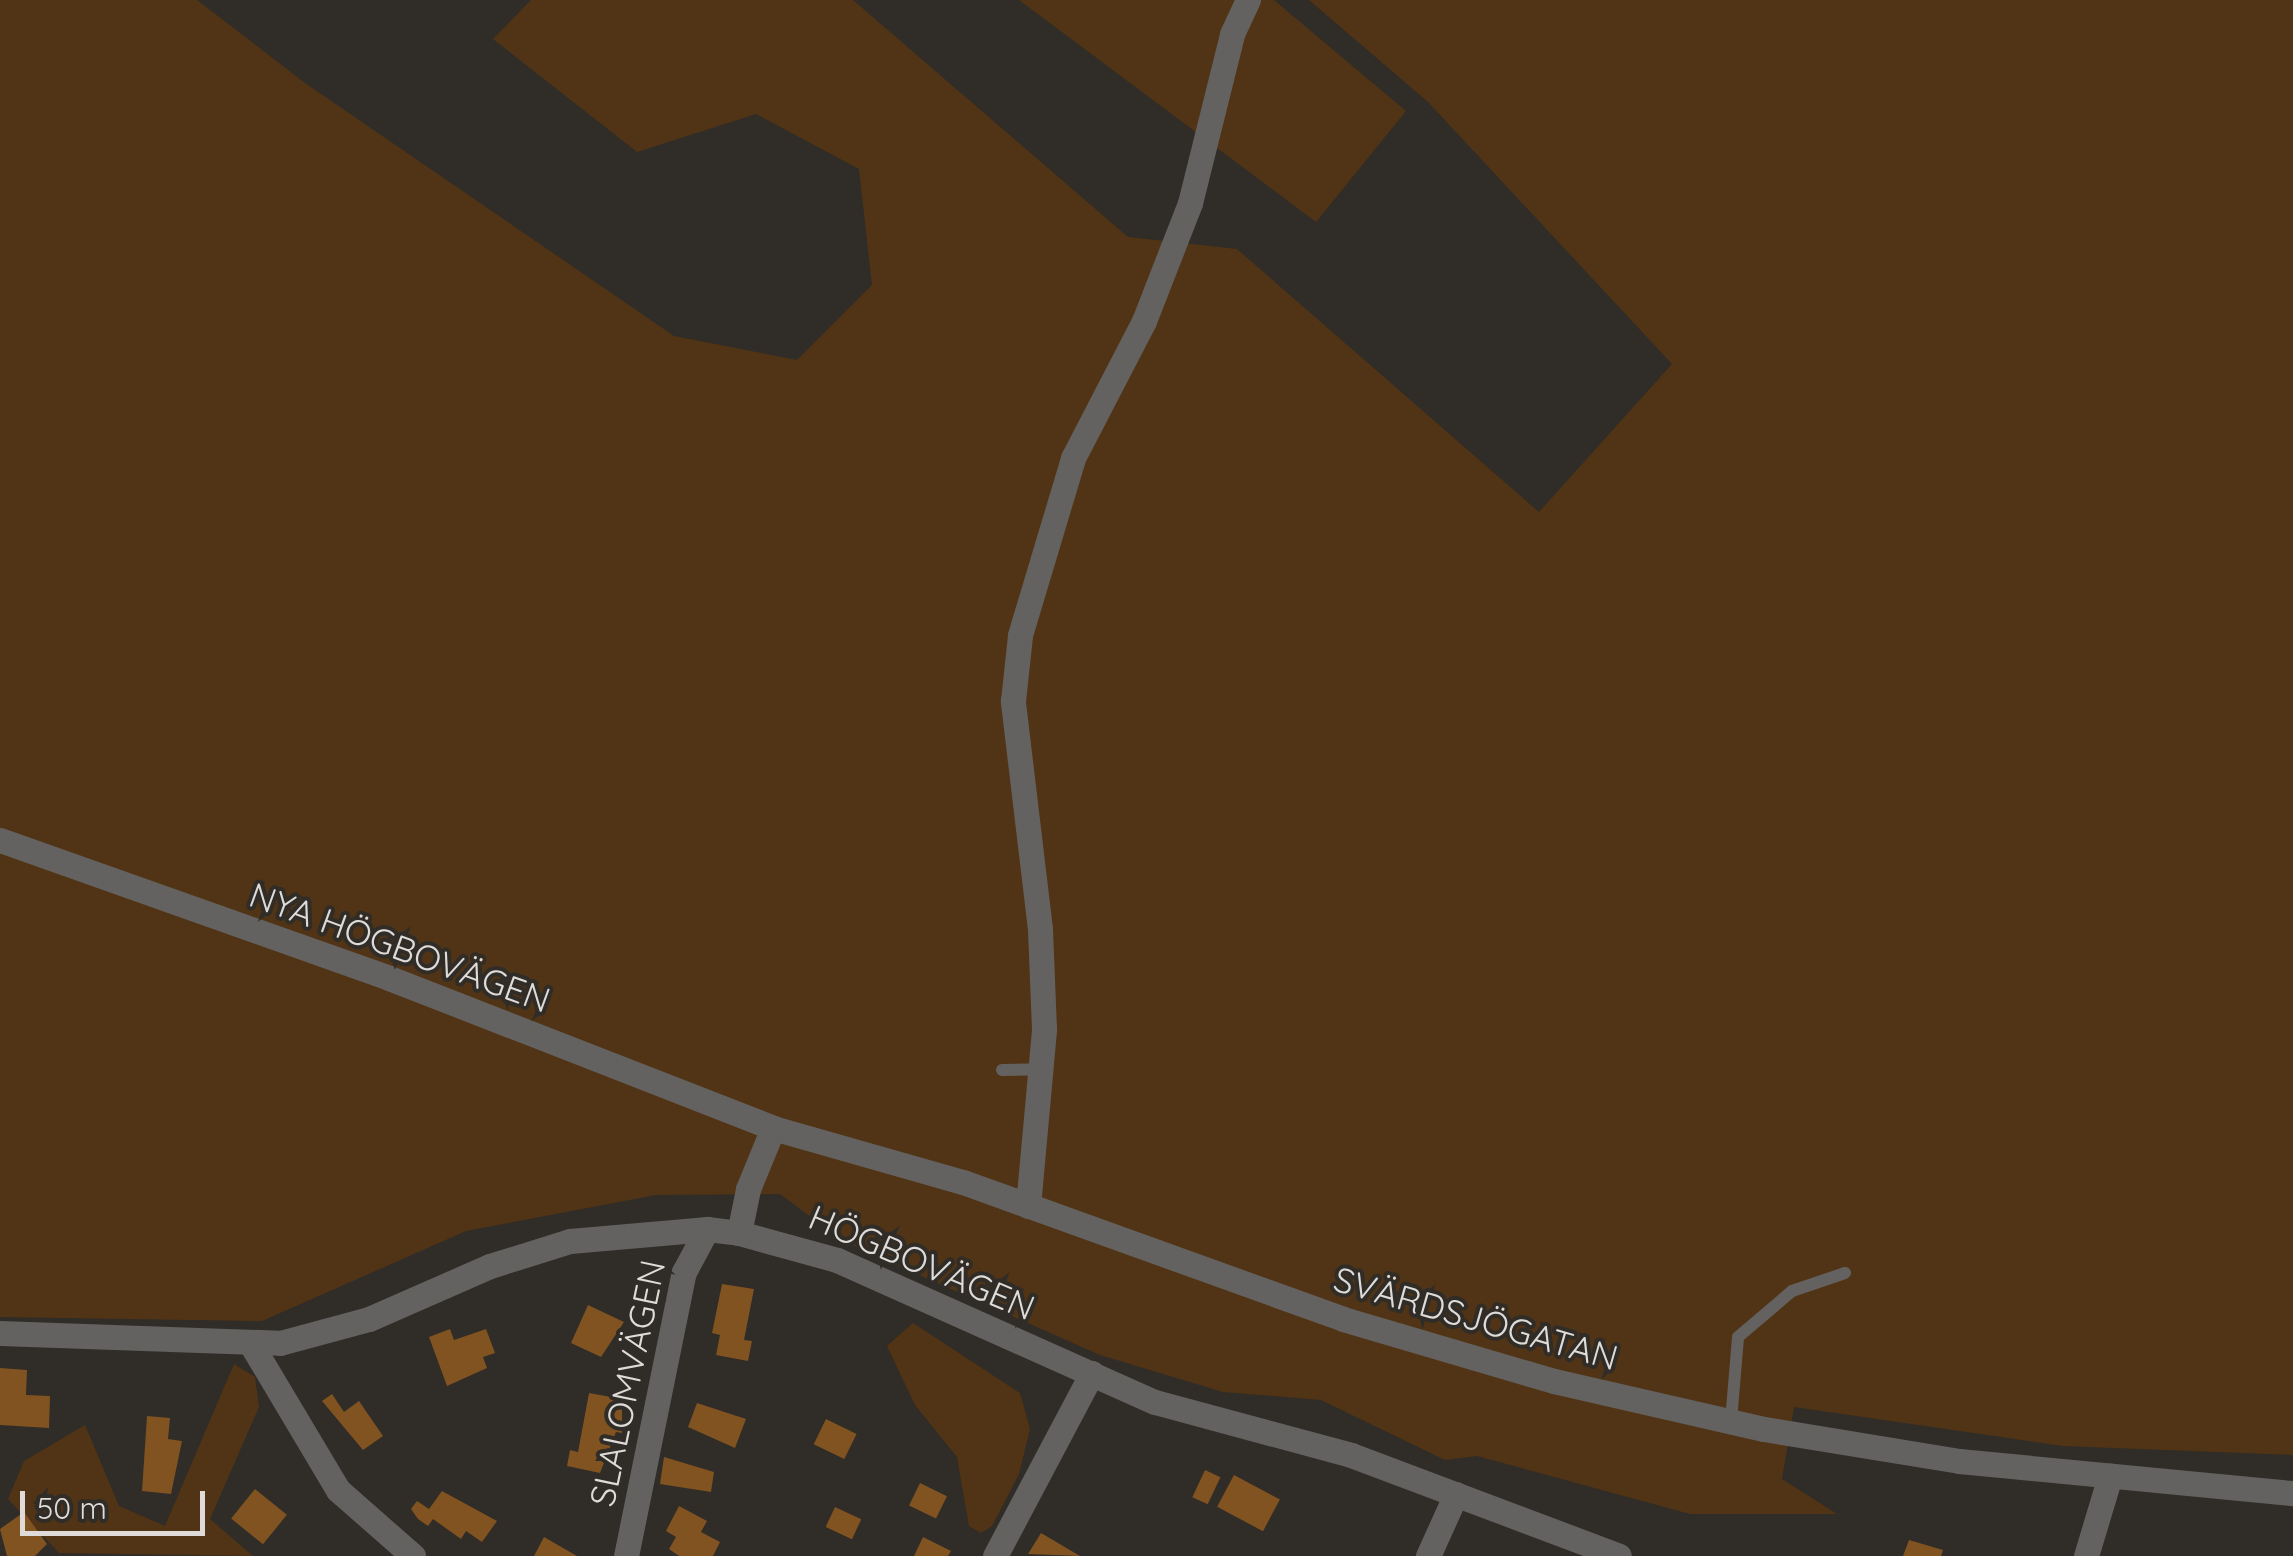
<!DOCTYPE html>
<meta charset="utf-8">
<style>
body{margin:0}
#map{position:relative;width:2293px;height:1556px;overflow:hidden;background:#302c27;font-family:Quicksand,sans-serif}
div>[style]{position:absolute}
.green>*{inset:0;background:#513415}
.building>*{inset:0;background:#805320;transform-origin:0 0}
.service>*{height:12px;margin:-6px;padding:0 6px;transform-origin:6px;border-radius:6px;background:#646260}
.minor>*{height:25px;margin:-12.5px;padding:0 12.5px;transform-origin:12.5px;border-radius:12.5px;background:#646260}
.tertiary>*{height:25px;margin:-12.5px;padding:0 12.5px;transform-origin:12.5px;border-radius:12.5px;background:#646260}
span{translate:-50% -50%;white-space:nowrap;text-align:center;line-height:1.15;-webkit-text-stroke:8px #302c27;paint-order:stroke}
.street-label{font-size:35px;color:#dedbd8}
.scale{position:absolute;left:20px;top:1491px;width:185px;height:45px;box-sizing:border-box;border:5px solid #dedbd8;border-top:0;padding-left:12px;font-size:30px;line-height:35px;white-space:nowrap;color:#dedbd8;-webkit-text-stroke:8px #302c27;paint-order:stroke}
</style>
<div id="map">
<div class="green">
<i style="clip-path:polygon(0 0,197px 0,305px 83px,674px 336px,797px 360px,872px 285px,859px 169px,756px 114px,637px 152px,493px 39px,531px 0,853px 0,1128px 237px,1237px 249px,1539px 512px,1672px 364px,1428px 102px,1309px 0,2293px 0,2293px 1455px,2063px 1446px,1794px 1407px,1782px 1479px,1837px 1514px,1690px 1514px,1477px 1456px,1445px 1460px,1321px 1400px,1223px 1392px,1100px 1355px,843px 1241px,780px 1194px,656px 1195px,466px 1231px,262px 1321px,0 1317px)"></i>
<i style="clip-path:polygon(1019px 0,1274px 0,1406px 111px,1316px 222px)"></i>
<i style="clip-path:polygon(913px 1323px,1020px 1393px,1030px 1429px,1019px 1474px,992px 1526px,981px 1533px,969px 1526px,957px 1457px,915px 1405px,887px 1346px)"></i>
<i style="clip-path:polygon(234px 1364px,255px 1377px,259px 1407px,210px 1519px,253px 1556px,59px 1553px,8px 1499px,24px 1461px,85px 1425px,119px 1506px,165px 1526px)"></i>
</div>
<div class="building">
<i style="clip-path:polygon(722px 1284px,754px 1289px,744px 1340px,752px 1341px,748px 1361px,716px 1355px,720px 1335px,712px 1333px)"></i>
<i style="clip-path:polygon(588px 1305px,624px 1322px,601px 1357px,571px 1343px)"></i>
<i style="clip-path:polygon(450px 1329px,454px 1340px,486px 1329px,495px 1353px,483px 1357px,487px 1368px,447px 1386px,429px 1337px)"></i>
<i style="clip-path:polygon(0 1368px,27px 1370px,26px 1395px,50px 1396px,49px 1428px,0 1425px)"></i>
<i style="clip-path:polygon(589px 1393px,622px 1399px,622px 1433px,616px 1432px,600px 1473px,567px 1466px,570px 1450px,578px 1452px)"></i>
<i style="clip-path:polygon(332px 1394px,344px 1412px,359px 1401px,383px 1436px,363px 1450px,322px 1401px)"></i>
<i style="clip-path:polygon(697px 1403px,746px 1419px,735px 1448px,688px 1427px)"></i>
<i style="clip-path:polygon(147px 1416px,170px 1418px,168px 1439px,182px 1441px,171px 1494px,142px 1491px)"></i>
<i style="left:826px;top:1419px;width:34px;height:28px;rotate:26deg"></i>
<i style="clip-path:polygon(664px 1457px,714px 1472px,711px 1492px,660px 1484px)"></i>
<i style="left:1205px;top:1470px;width:17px;height:30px;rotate:25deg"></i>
<i style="left:1234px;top:1475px;width:52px;height:36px;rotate:28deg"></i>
<i style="left:920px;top:1483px;width:30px;height:25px;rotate:26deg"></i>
<i style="left:255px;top:1489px;width:41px;height:38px;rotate:39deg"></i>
<i style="clip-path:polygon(442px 1491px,497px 1521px,482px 1542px,466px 1531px,461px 1539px,433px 1519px,428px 1526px,418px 1519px,411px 1509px,417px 1501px,429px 1509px)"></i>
<i style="clip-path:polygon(679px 1506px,707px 1521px,701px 1532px,720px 1542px,713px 1556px,679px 1556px,669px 1549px,676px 1537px,666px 1531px)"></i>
<i style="left:835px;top:1507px;width:29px;height:22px;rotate:25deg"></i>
<i style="clip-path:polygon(24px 1512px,47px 1544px,35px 1556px,7px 1556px,0 1529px)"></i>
<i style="clip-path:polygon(1041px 1533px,1080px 1556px,1028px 1554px)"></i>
<i style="clip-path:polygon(544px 1537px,577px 1556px,534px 1556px)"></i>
<i style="clip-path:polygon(923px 1537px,951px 1551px,948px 1556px,914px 1556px)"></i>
<i style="clip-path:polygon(1909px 1540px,1943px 1550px,1941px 1556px,1903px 1556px)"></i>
</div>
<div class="service">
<i style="left:1002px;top:1070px;width:39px;rotate:-1deg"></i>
<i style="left:1731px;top:1421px;width:84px;rotate:-85.2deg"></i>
<i style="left:1738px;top:1337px;width:71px;rotate:-40.4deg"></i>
<i style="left:1792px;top:1291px;width:56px;rotate:-18.8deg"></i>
</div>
<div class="minor">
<i style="left:1028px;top:1206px;width:178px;rotate:-84.8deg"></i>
<i style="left:1044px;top:1029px;width:100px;rotate:-92.3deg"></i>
<i style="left:1040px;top:929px;width:230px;rotate:-96.8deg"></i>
<i style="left:1013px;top:701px;width:66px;rotate:-83.9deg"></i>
<i style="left:1020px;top:635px;width:185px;rotate:-73.3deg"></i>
<i style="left:1073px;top:458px;width:154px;rotate:-62.6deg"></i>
<i style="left:1144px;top:321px;width:127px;rotate:-68.7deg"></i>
<i style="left:1190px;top:203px;width:174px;rotate:-76deg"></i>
<i style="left:1232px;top:34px;width:38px;rotate:-65deg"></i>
<i style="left:739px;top:1233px;width:102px;rotate:15.4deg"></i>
<i style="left:837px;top:1260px;width:348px;rotate:24.1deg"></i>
<i style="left:1155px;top:1402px;width:203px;rotate:15.1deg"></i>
<i style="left:1351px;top:1455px;width:286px;rotate:20.6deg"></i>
<i style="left:251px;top:1344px;width:170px;rotate:59.2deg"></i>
<i style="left:338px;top:1490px;width:100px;rotate:41.3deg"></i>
<i style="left:626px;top:1556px;width:290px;rotate:-78.5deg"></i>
<i style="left:684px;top:1272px;width:49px;rotate:-61.9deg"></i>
<i style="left:995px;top:1556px;width:207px;rotate:-62.1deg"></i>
<i style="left:1428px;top:1556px;width:68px;rotate:-65.7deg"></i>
</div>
<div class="tertiary">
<i style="left:0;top:840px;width:413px;rotate:19.5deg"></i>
<i style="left:389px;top:978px;width:412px;rotate:21.3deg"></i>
<i style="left:773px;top:1128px;width:198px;rotate:15.9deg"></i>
<i style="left:963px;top:1182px;width:404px;rotate:19.8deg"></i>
<i style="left:1343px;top:1319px;width:220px;rotate:16.4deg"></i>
<i style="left:1554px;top:1381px;width:215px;rotate:12.9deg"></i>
<i style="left:1764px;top:1429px;width:198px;rotate:9.3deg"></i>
<i style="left:1959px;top:1461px;width:336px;rotate:5.5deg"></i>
<i style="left:0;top:1333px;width:280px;rotate:2deg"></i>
<i style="left:280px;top:1343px;width:92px;rotate:-15.1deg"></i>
<i style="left:369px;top:1319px;width:132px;rotate:-23.7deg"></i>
<i style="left:490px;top:1266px;width:84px;rotate:-17.4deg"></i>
<i style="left:570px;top:1241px;width:138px;rotate:-5deg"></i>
<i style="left:707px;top:1229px;width:32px;rotate:7deg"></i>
<i style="left:739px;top:1233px;width:45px;rotate:-78.4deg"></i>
<i style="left:748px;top:1189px;width:66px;rotate:-67.7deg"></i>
<i style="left:2086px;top:1556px;width:84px;rotate:-73.3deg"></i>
</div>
<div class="street-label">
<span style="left:400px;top:947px;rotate:20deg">NYA HÖGBOVÄGEN</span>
<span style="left:922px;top:1262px;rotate:23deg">HÖGBOVÄGEN</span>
<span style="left:1476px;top:1318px;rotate:16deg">SVÄRDSJÖGATAN</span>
<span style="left:627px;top:1383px;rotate:-78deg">SLALOMVÄGEN</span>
</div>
<div class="scale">50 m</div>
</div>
